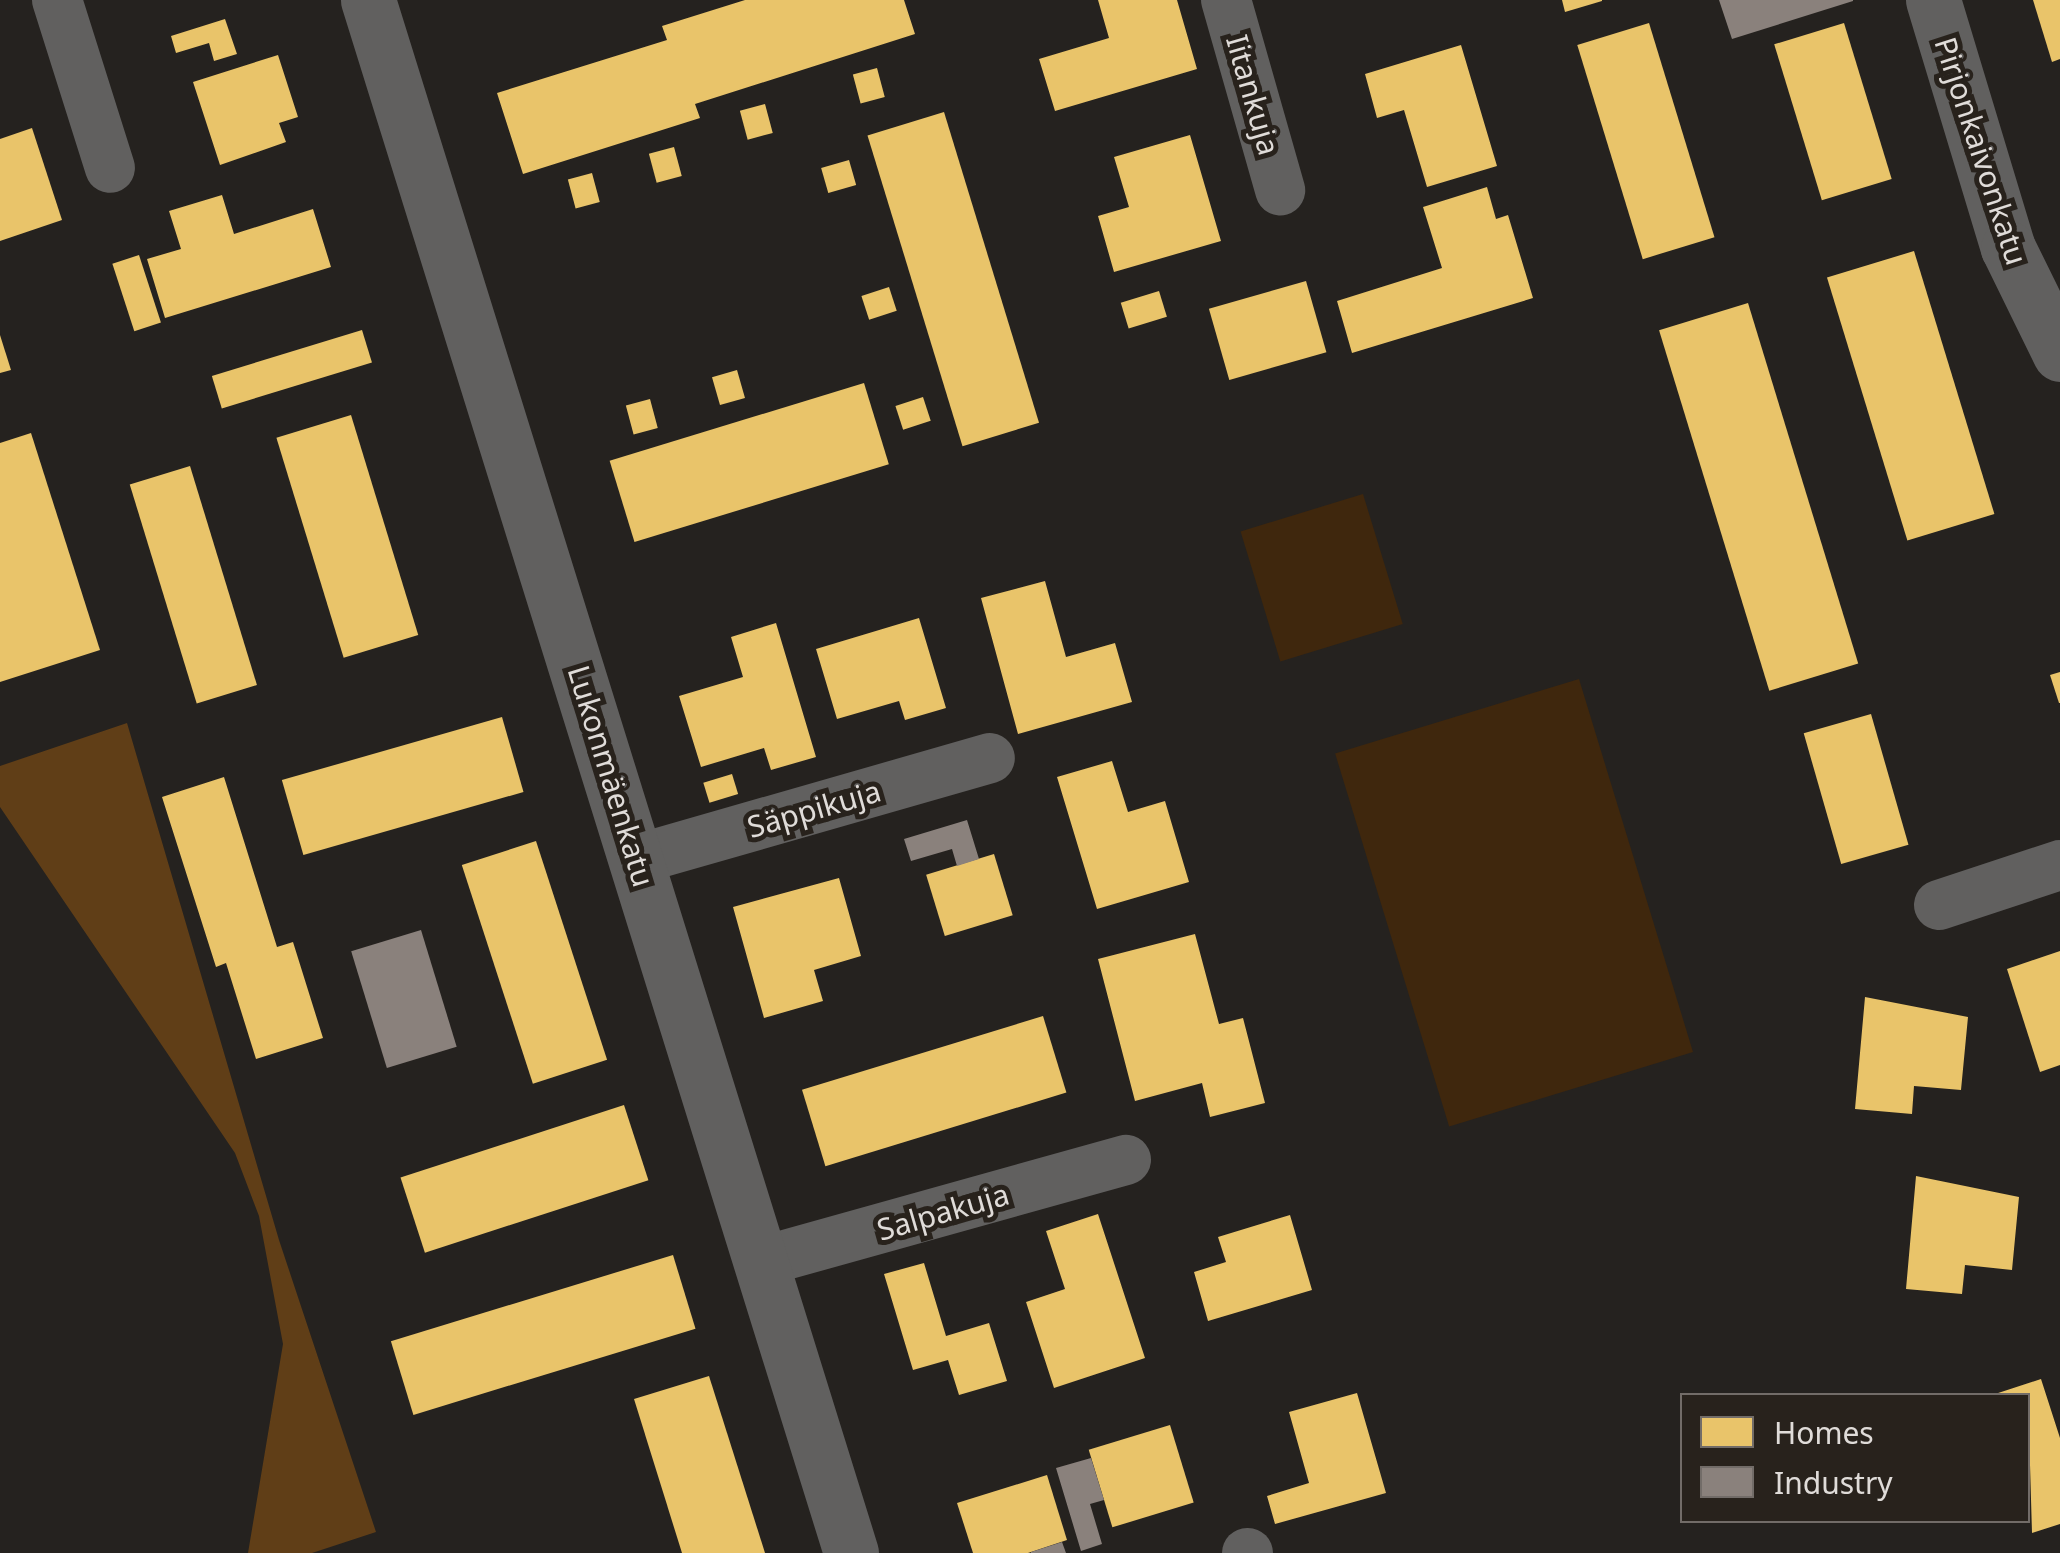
<!DOCTYPE html>
<meta charset="utf-8">
<style>
body{margin:0}
#map{position:relative;width:2060px;height:1553px;overflow:hidden;background:#25221f;font-family:"Noto Sans",sans-serif}
div>[style]{position:absolute}
.green>*{inset:0;background:#3f270d;transform-origin:0 0}
.forest>*{inset:0;background:#603e17}
.homes>*{inset:0;background:#e9c46a;transform-origin:0 0}
.industry>*{inset:0;background:#8a817c;transform-origin:0 0}
.minor>*{height:50px;margin:-25px;padding:0 25px;transform-origin:25px;border-radius:25px;background:#61605f}
.tertiary>*{height:55px;margin:-27.5px;padding:0 27.5px;transform-origin:27.5px;border-radius:27.5px;background:#61605f}
span{translate:-50% -50%;white-space:nowrap;text-align:center;line-height:1.15;-webkit-text-stroke:10px #28221c;paint-order:stroke}
.street-label{font-size:30px;color:#e0dcd9}
.legend{position:absolute;left:1680px;top:1393px;width:350px;height:130px;box-sizing:border-box;background:#28221c;border:2px solid #726c68;margin:0;padding:12px 18px;list-style:none;font-size:30px;color:#e0dcd9}
.legend li{display:flex;align-items:center;gap:20px;height:50px}
.legend b{width:50px;border:2px solid #726c68}
</style>
<div id="map">
<div class="green">
<i style="left:1363px;top:494px;width:136px;height:128px;rotate:73deg"></i>
<i style="left:1579px;top:679px;width:390px;height:255px;rotate:73deg"></i>
</div>
<div class="forest">
<i style="clip-path:polygon(127px 723px,279px 1240px,376px 1532px,312px 1553px,248px 1553px,283px 1344px,259px 1216px,235px 1153px,0 807px,0 766px)"></i>
</div>
<div class="homes">
<i style="clip-path:polygon(745px 0,904px 0,915px 34px,695px 104px,700px 118px,523px 174px,497px 93px,667px 40px,662px 26px)"></i>
<i style="clip-path:polygon(1098px 0,1177px 0,1197px 69px,1055px 111px,1039px 59px,1109px 38px)"></i>
<i style="clip-path:polygon(1562px 0,1602px 0,1602px 1px,1565px 12px)"></i>
<i style="clip-path:polygon(2033px 0,2060px 0,2060px 59px,2052px 62px)"></i>
<i style="clip-path:polygon(225px 19px,237px 54px,214px 61px,209px 43px,176px 53px,171px 36px)"></i>
<i style="left:1649px;top:23px;width:224px;height:75px;rotate:73deg"></i>
<i style="left:1844px;top:23px;width:163px;height:73px;rotate:73deg"></i>
<i style="clip-path:polygon(1461px 45px,1497px 166px,1427px 187px,1404px 110px,1377px 118px,1365px 74px)"></i>
<i style="clip-path:polygon(278px 55px,298px 117px,279px 123px,286px 142px,220px 165px,193px 82px)"></i>
<i style="left:877px;top:68px;width:30px;height:25px;rotate:75deg"></i>
<i style="left:765px;top:104px;width:30px;height:26px;rotate:75deg"></i>
<i style="left:944px;top:112px;width:325px;height:80px;rotate:73deg"></i>
<i style="clip-path:polygon(32px 128px,62px 220px,0 241px,0 139px)"></i>
<i style="clip-path:polygon(1190px 135px,1221px 241px,1114px 272px,1098px 216px,1129px 207px,1114px 157px)"></i>
<i style="left:674px;top:147px;width:30px;height:26px;rotate:75deg"></i>
<i style="left:849px;top:160px;width:26px;height:29px;rotate:74deg"></i>
<i style="left:592px;top:173px;width:30px;height:25px;rotate:75deg"></i>
<i style="clip-path:polygon(1487px 187px,1496px 219px,1508px 215px,1533px 298px,1352px 353px,1337px 301px,1442px 268px,1423px 207px)"></i>
<i style="clip-path:polygon(222px 195px,234px 234px,313px 209px,331px 267px,165px 318px,147px 259px,181px 249px,169px 211px)"></i>
<i style="left:1914px;top:251px;width:275px;height:91px;rotate:73deg"></i>
<i style="left:139px;top:255px;width:71px;height:28px;rotate:72deg"></i>
<i style="left:1306px;top:281px;width:74px;height:101px;rotate:74deg"></i>
<i style="left:889px;top:287px;width:25px;height:29px;rotate:72deg"></i>
<i style="left:1159px;top:291px;width:27px;height:40px;rotate:73deg"></i>
<i style="left:1748px;top:303px;width:377px;height:93px;rotate:73deg"></i>
<i style="left:362px;top:330px;width:34px;height:157px;rotate:73deg"></i>
<i style="clip-path:polygon(0 335px,11px 370px,0 373px)"></i>
<i style="left:737px;top:370px;width:29px;height:26px;rotate:74deg"></i>
<i style="left:864px;top:383px;width:85px;height:266px;rotate:73deg"></i>
<i style="left:923px;top:397px;width:25px;height:29px;rotate:72deg"></i>
<i style="left:650px;top:399px;width:30px;height:25px;rotate:75deg"></i>
<i style="left:351px;top:415px;width:230px;height:78px;rotate:73deg"></i>
<i style="clip-path:polygon(31px 433px,100px 650px,0 682px,0 443px)"></i>
<i style="left:190px;top:466px;width:229px;height:63px;rotate:73deg"></i>
<i style="clip-path:polygon(1045px 581px,1066px 657px,1115px 643px,1132px 702px,1018px 734px,981px 598px)"></i>
<i style="clip-path:polygon(919px 618px,946px 708px,905px 720px,899px 701px,837px 719px,816px 649px)"></i>
<i style="clip-path:polygon(776px 623px,816px 757px,771px 770px,764px 748px,701px 767px,679px 696px,743px 677px,731px 637px)"></i>
<i style="clip-path:polygon(2060px 672px,2060px 703px,2059px 703px,2050px 675px)"></i>
<i style="left:1871px;top:714px;width:136px;height:70px;rotate:74deg"></i>
<i style="left:502px;top:717px;width:78px;height:229px;rotate:74deg"></i>
<i style="clip-path:polygon(1112px 761px,1128px 812px,1165px 801px,1189px 882px,1097px 909px,1057px 777px)"></i>
<i style="left:732px;top:774px;width:21px;height:30px;rotate:73deg"></i>
<i style="clip-path:polygon(224px 777px,277px 947px,293px 942px,323px 1038px,256px 1059px,226px 963px,216px 967px,162px 797px)"></i>
<i style="left:536px;top:841px;width:230px;height:78px;rotate:72deg"></i>
<i style="left:994px;top:854px;width:64px;height:71px;rotate:73deg"></i>
<i style="clip-path:polygon(839px 878px,861px 956px,814px 970px,823px 1001px,764px 1018px,733px 907px)"></i>
<i style="clip-path:polygon(1195px 934px,1219px 1024px,1243px 1018px,1265px 1103px,1210px 1117px,1202px 1083px,1135px 1101px,1098px 959px)"></i>
<i style="clip-path:polygon(2060px 951px,2060px 1065px,2040px 1072px,2007px 969px)"></i>
<i style="clip-path:polygon(1865px 997px,1968px 1017px,1961px 1090px,1914px 1086px,1912px 1114px,1855px 1109px)"></i>
<i style="left:1043px;top:1016px;width:80px;height:252px;rotate:73deg"></i>
<i style="left:624px;top:1105px;width:79px;height:235px;rotate:72deg"></i>
<i style="clip-path:polygon(1916px 1176px,2019px 1197px,2012px 1270px,1965px 1265px,1962px 1294px,1906px 1289px)"></i>
<i style="clip-path:polygon(1098px 1214px,1145px 1358px,1054px 1388px,1026px 1302px,1065px 1289px,1046px 1231px)"></i>
<i style="clip-path:polygon(1290px 1215px,1312px 1290px,1208px 1321px,1194px 1272px,1226px 1262px,1218px 1237px)"></i>
<i style="left:673px;top:1255px;width:77px;height:295px;rotate:73deg"></i>
<i style="clip-path:polygon(924px 1263px,946px 1336px,989px 1323px,1007px 1381px,959px 1395px,948px 1360px,913px 1370px,884px 1274px)"></i>
<i style="clip-path:polygon(709px 1376px,765px 1553px,682px 1553px,634px 1399px)"></i>
<i style="clip-path:polygon(2041px 1379px,2060px 1438px,2060px 1524px,2032px 1533px,2028px 1396px,1992px 1395px)"></i>
<i style="clip-path:polygon(1357px 1393px,1386px 1493px,1275px 1524px,1267px 1496px,1309px 1483px,1289px 1412px)"></i>
<i style="left:1170px;top:1425px;width:81px;height:85px;rotate:73deg"></i>
<i style="clip-path:polygon(1047px 1475px,1067px 1540px,1028px 1553px,973px 1553px,957px 1503px)"></i>
</div>
<div class="industry">
<i style="clip-path:polygon(1719px 0,1853px 0,1853px 1px,1732px 39px)"></i>
<i style="clip-path:polygon(967px 820px,979px 859px,957px 866px,952px 849px,911px 861px,904px 839px)"></i>
<i style="left:421px;top:930px;width:122px;height:73px;rotate:73deg"></i>
<i style="clip-path:polygon(1091px 1458px,1104px 1500px,1090px 1504px,1102px 1544px,1081px 1551px,1056px 1468px)"></i>
<i style="clip-path:polygon(1062px 1542px,1066px 1553px,1031px 1553px,1031px 1552px)"></i>
</div>
<div class="minor">
<i style="left:57px;top:0;width:176px;rotate:72.5deg"></i>
<i style="left:1226px;top:0;width:198px;rotate:74.1deg"></i>
<i style="left:638px;top:859px;width:366px;rotate:-16deg"></i>
<i style="left:1939px;top:905px;width:127px;rotate:-18.3deg"></i>
<i style="left:760px;top:1262px;width:380px;rotate:-15.6deg"></i>
<i style="left:1247px;top:1553px;width:1px"></i>
</div>
<div class="tertiary">
<i style="left:368px;top:0;width:1626px;rotate:72.72deg"></i>
<i style="left:1933px;top:0;width:259px;rotate:73.2deg"></i>
<i style="left:2008px;top:248px;width:118px;rotate:63.9deg"></i>
</div>
<div class="street-label">
<span style="left:1253px;top:95px;rotate:74deg">Iitankuja</span>
<span style="left:1981px;top:151px;rotate:72deg">Pirjonkaivonkatu</span>
<span style="left:611px;top:776px;rotate:73deg">Lukonmäenkatu</span>
<span style="left:814px;top:809px;rotate:-16deg">Säppikuja</span>
<span style="left:943px;top:1212px;rotate:-16deg">Salpakuja</span>
</div>
<ul class="legend">
<li><b style="height:28px;background:#e9c46a"></b>Homes</li>
<li><b style="height:28px;background:#8a817c"></b>Industry</li>
</ul>
</div>
